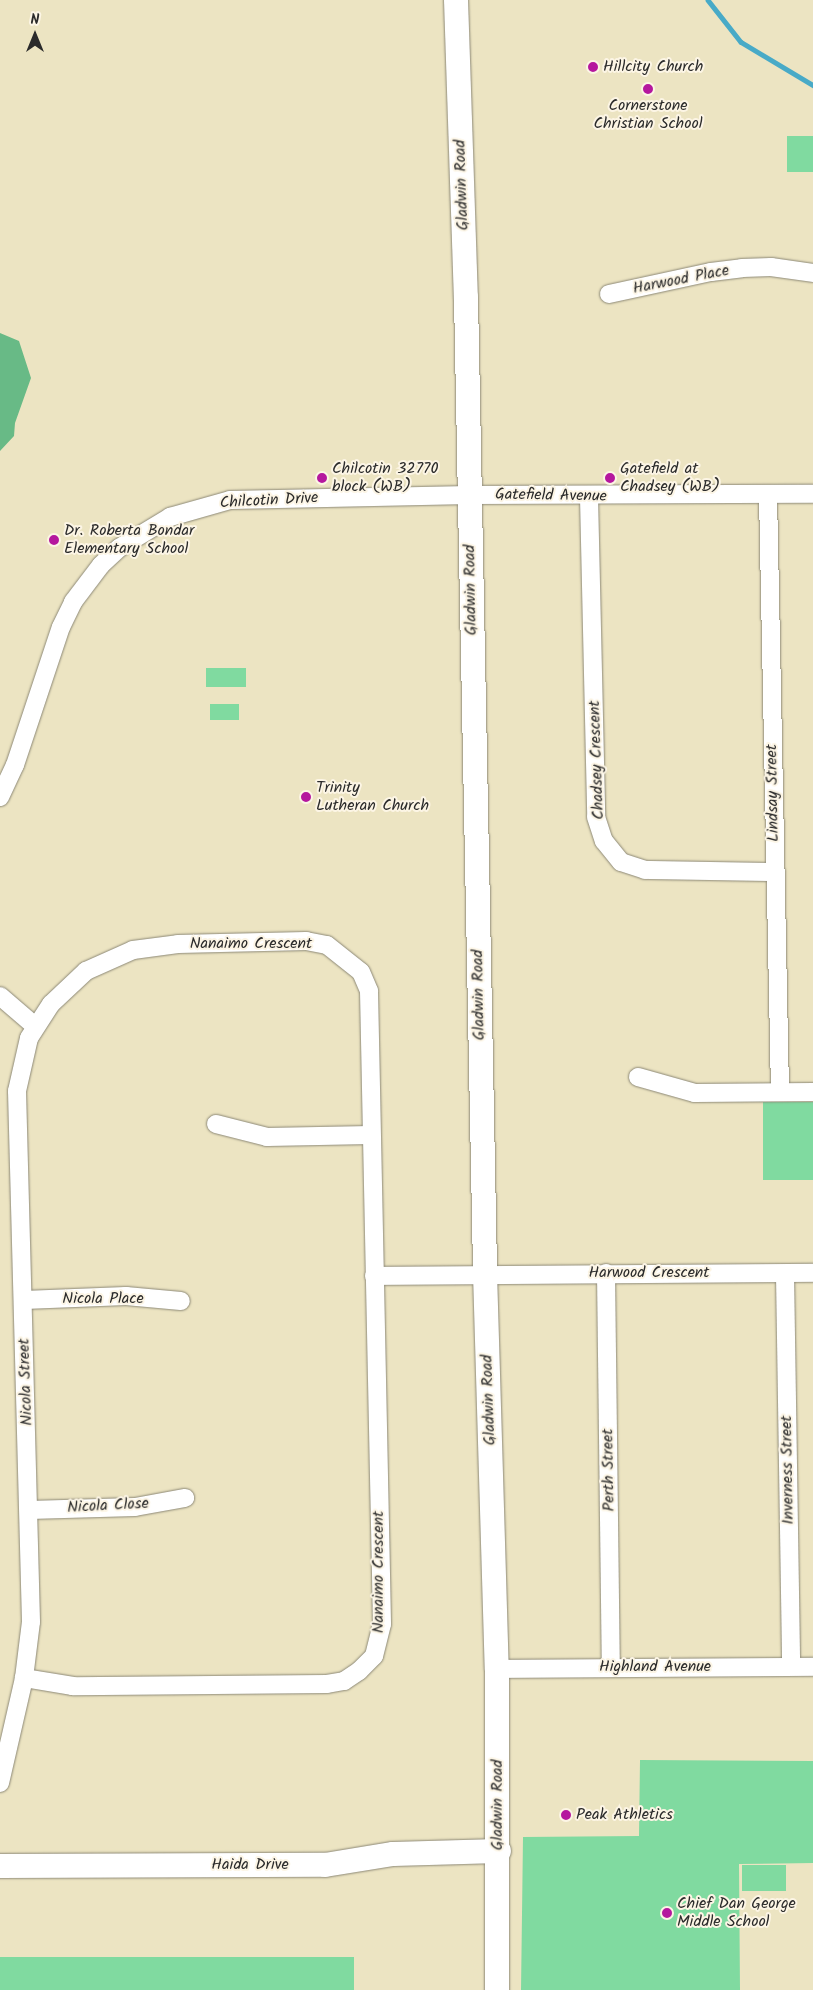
<!DOCTYPE html>
<style>
body{margin:0}
#map{position:relative;width:813px;height:1990px;overflow:hidden;background:#ece4c2;font-family:Kalam,sans-serif}
div>[style]{position:absolute}
.green>*{inset:0;background:#80daa0;transform-origin:0 0}
.forest>*{inset:0;background:#68ba86}
.stream>*{height:4.5px;margin:-2.25px;padding:0 2.25px;transform-origin:2.25px;border-radius:2.25px;background:#48aac7}
.roads{filter:drop-shadow(0 0 1px #8c8876) drop-shadow(0 0 1px #8c8876)}
.street>*{height:18px;margin:-9px;padding:0 9px;transform-origin:9px;border-radius:9px;background:#fff}
.secondary>*{height:24px;margin:-12px;padding:0 12px;transform-origin:12px;border-radius:12px;background:#fff}
.dots>*{width:14px;height:14px;translate:-50% -50%;box-sizing:border-box;border:2px solid #fcf5e5;border-radius:50%}
span{translate:-50% -50%;white-space:nowrap;text-align:center;line-height:1.15;-webkit-text-stroke:4px #fcf5e5;paint-order:stroke}
.poi-label{font-size:16px;color:#2b2b2b}
.left{translate:0 -50%;text-align:left}
.street-label{font-size:16px;color:#2b2b2b}
.north{position:absolute;left:10px;top:10px;width:50px;height:50px;-webkit-text-stroke:4px #fcf5e5;paint-order:stroke;rotate:0deg;font-size:14px;font-weight:700;line-height:20px;text-align:center;color:#2b2b2b}
.north::after{content:'';display:block;margin:auto;width:18px;height:22px;background:#2b2b2b;clip-path:polygon(50% 0,100% 100%,50% 72%,0 100%)}
</style>
<div id="map">
<div class="green">
<i style="left:813px;top:136px;width:36px;height:26px;rotate:90deg"></i>
<i style="left:206px;top:668px;width:40px;height:19px"></i>
<i style="left:210px;top:704px;width:29px;height:16px"></i>
<i style="left:763px;top:1102px;width:50px;height:78px"></i>
<i style="clip-path:polygon(640px 1760px,813px 1761px,813px 1863px,739px 1864px,740px 1990px,521px 1990px,523px 1837px,639px 1836px)"></i>
<i style="left:742px;top:1865px;width:44px;height:26px"></i>
<i style="left:0;top:1957px;width:354px;height:33px"></i>
</div>
<div class="forest">
<i style="clip-path:polygon(0 333px,19px 341px,31px 378px,15px 423px,14px 436px,0 451px)"></i>
</div>
<div class="stream">
<i style="left:708px;top:0;width:53px;rotate:51.8deg"></i>
<i style="left:741px;top:42px;width:84px;rotate:30.8deg"></i>
</div>
<div class="roads">
<div class="street">
<i style="left:609px;top:294px;width:104px;rotate:-12.2deg"></i>
<i style="left:711px;top:272px;width:31px;rotate:-7deg"></i>
<i style="left:742px;top:268px;width:29px;rotate:-2deg"></i>
<i style="left:771px;top:267px;width:42px;rotate:8.1deg"></i>
<i style="left:768px;top:494px;width:598px;rotate:88.85deg"></i>
<i style="left:589px;top:497px;width:320px;rotate:88.7deg"></i>
<i style="left:596px;top:817px;width:25px;rotate:72deg"></i>
<i style="left:604px;top:841px;width:27px;rotate:51deg"></i>
<i style="left:621px;top:862px;width:25px;rotate:18deg"></i>
<i style="left:645px;top:870px;width:130px;rotate:0.9deg"></i>
<i style="left:0;top:797px;width:35px;rotate:-65deg"></i>
<i style="left:15px;top:765px;width:145px;rotate:-71.6deg"></i>
<i style="left:61px;top:627px;width:28px;rotate:-64deg"></i>
<i style="left:73px;top:602px;width:46px;rotate:-52.9deg"></i>
<i style="left:101px;top:565px;width:25px;rotate:-43deg"></i>
<i style="left:119px;top:548px;width:60px;rotate:-31.3deg"></i>
<i style="left:170px;top:517px;width:62px;rotate:-15.8deg"></i>
<i style="left:230px;top:500px;width:240px;rotate:-1.2deg"></i>
<i style="left:470px;top:495px;width:343px;rotate:-0.2deg"></i>
<i style="left:0;top:996px;width:46px;rotate:40.6deg"></i>
<i style="left:638px;top:1077px;width:59px;rotate:15.7deg"></i>
<i style="left:695px;top:1093px;width:118px;rotate:-0.5deg"></i>
<i style="left:216px;top:1124px;width:53px;rotate:14.3deg"></i>
<i style="left:267px;top:1137px;width:104px;rotate:-1.1deg"></i>
<i style="left:606px;top:1273px;width:393px;rotate:89.3deg"></i>
<i style="left:785px;top:1274px;width:392px;rotate:89.1deg"></i>
<i style="left:374px;top:1276px;width:439px;rotate:-0.4deg"></i>
<i style="left:24px;top:1300px;width:102px;rotate:-2.2deg"></i>
<i style="left:126px;top:1296px;width:55px;rotate:5.2deg"></i>
<i style="left:29px;top:1510px;width:106px;rotate:-1.6deg"></i>
<i style="left:135px;top:1507px;width:51px;rotate:-10.2deg"></i>
<i style="left:497px;top:1669px;width:316px;rotate:-0.4deg"></i>
<i style="left:0;top:1783px;width:108px;rotate:-77.1deg"></i>
<i style="left:24px;top:1678px;width:56px;rotate:-82.9deg"></i>
<i style="left:31px;top:1622px;width:531px;rotate:-91.51deg"></i>
<i style="left:17px;top:1091px;width:54px;rotate:-77.2deg"></i>
<i style="left:29px;top:1038px;width:40px;rotate:-57.1deg"></i>
<i style="left:51px;top:1004px;width:48px;rotate:-43.3deg"></i>
<i style="left:86px;top:971px;width:51px;rotate:-24.1deg"></i>
<i style="left:133px;top:950px;width:45px;rotate:-7.6deg"></i>
<i style="left:178px;top:944px;width:128px;rotate:-1.3deg"></i>
<i style="left:306px;top:941px;width:21px;rotate:11deg"></i>
<i style="left:327px;top:945px;width:43px;rotate:38.5deg"></i>
<i style="left:361px;top:972px;width:21px;rotate:67deg"></i>
<i style="left:369px;top:991px;width:633px;rotate:88.82deg"></i>
<i style="left:382px;top:1624px;width:33px;rotate:104deg"></i>
<i style="left:374px;top:1656px;width:21px;rotate:135deg"></i>
<i style="left:359px;top:1671px;width:18px;rotate:146deg"></i>
<i style="left:344px;top:1681px;width:17px;rotate:170deg"></i>
<i style="left:327px;top:1684px;width:254px;rotate:179.5deg"></i>
<i style="left:73px;top:1686px;width:50px;rotate:-170.7deg"></i>
</div>
<div class="secondary">
<i style="left:456px;top:0;width:297px;rotate:88.1deg"></i>
<i style="left:466px;top:297px;width:976px;rotate:88.88deg"></i>
<i style="left:485px;top:1273px;width:396px;rotate:88.3deg"></i>
<i style="left:497px;top:1669px;width:321px;rotate:90deg"></i>
<i style="left:0;top:1866px;width:325px;rotate:-0.2deg"></i>
<i style="left:325px;top:1865px;width:69px;rotate:-9.2deg"></i>
<i style="left:393px;top:1854px;width:106px;rotate:-1.6deg"></i>
</div>
</div>
<div class="dots">
<i style="left:593px;top:67px;background:#b5179e"></i>
<i style="left:648px;top:89px;background:#b5179e"></i>
<i style="left:322px;top:478px;background:#b5179e"></i>
<i style="left:610px;top:478px;background:#b5179e"></i>
<i style="left:54px;top:540px;background:#b5179e"></i>
<i style="left:306px;top:797px;background:#b5179e"></i>
<i style="left:566px;top:1815px;background:#b5179e"></i>
<i style="left:667px;top:1913px;background:#b5179e"></i>
</div>
<div class="poi-label">
<span class="left" style="left:603px;top:67px">Hillcity Church</span>
<span style="left:648px;top:115px">Cornerstone<br>Christian School</span>
<span class="left" style="left:332px;top:478px">Chilcotin 32770<br>block (WB)</span>
<span class="left" style="left:620px;top:478px">Gatefield at<br>Chadsey (WB)</span>
<span class="left" style="left:64px;top:540px">Dr. Roberta Bondar<br>Elementary School</span>
<span class="left" style="left:316px;top:797px">Trinity<br>Lutheran Church</span>
<span class="left" style="left:576px;top:1815px">Peak Athletics</span>
<span class="left" style="left:677px;top:1913px">Chief Dan George<br>Middle School</span>
</div>
<div class="street-label">
<span style="left:462px;top:185px;rotate:-92deg">Gladwin Road</span>
<span style="left:681px;top:280px;rotate:-11deg">Harwood Place</span>
<span style="left:551px;top:496px;rotate:1deg">Gatefield Avenue</span>
<span style="left:269px;top:501px;rotate:-3deg">Chilcotin Drive</span>
<span style="left:471px;top:590px;rotate:-91deg">Gladwin Road</span>
<span style="left:597px;top:760px;rotate:-92deg">Chadsey Crescent</span>
<span style="left:773px;top:793px;rotate:-91deg">Lindsay Street</span>
<span style="left:251px;top:944px">Nanaimo Crescent</span>
<span style="left:479px;top:995px;rotate:-91deg">Gladwin Road</span>
<span style="left:649px;top:1273px">Harwood Crescent</span>
<span style="left:103px;top:1299px">Nicola Place</span>
<span style="left:26px;top:1382px;rotate:-92deg">Nicola Street</span>
<span style="left:489px;top:1400px;rotate:-92deg">Gladwin Road</span>
<span style="left:609px;top:1470px;rotate:-91deg">Perth Street</span>
<span style="left:788px;top:1470px;rotate:-91deg">Inverness Street</span>
<span style="left:108px;top:1506px;rotate:-3deg">Nicola Close</span>
<span style="left:379px;top:1572px;rotate:-90deg">Nanaimo Crescent</span>
<span style="left:655px;top:1667px">Highland Avenue</span>
<span style="left:498px;top:1805px;rotate:-90deg">Gladwin Road</span>
<span style="left:250px;top:1865px">Haida Drive</span>
</div>
<div class="north">N</div>
</div>
